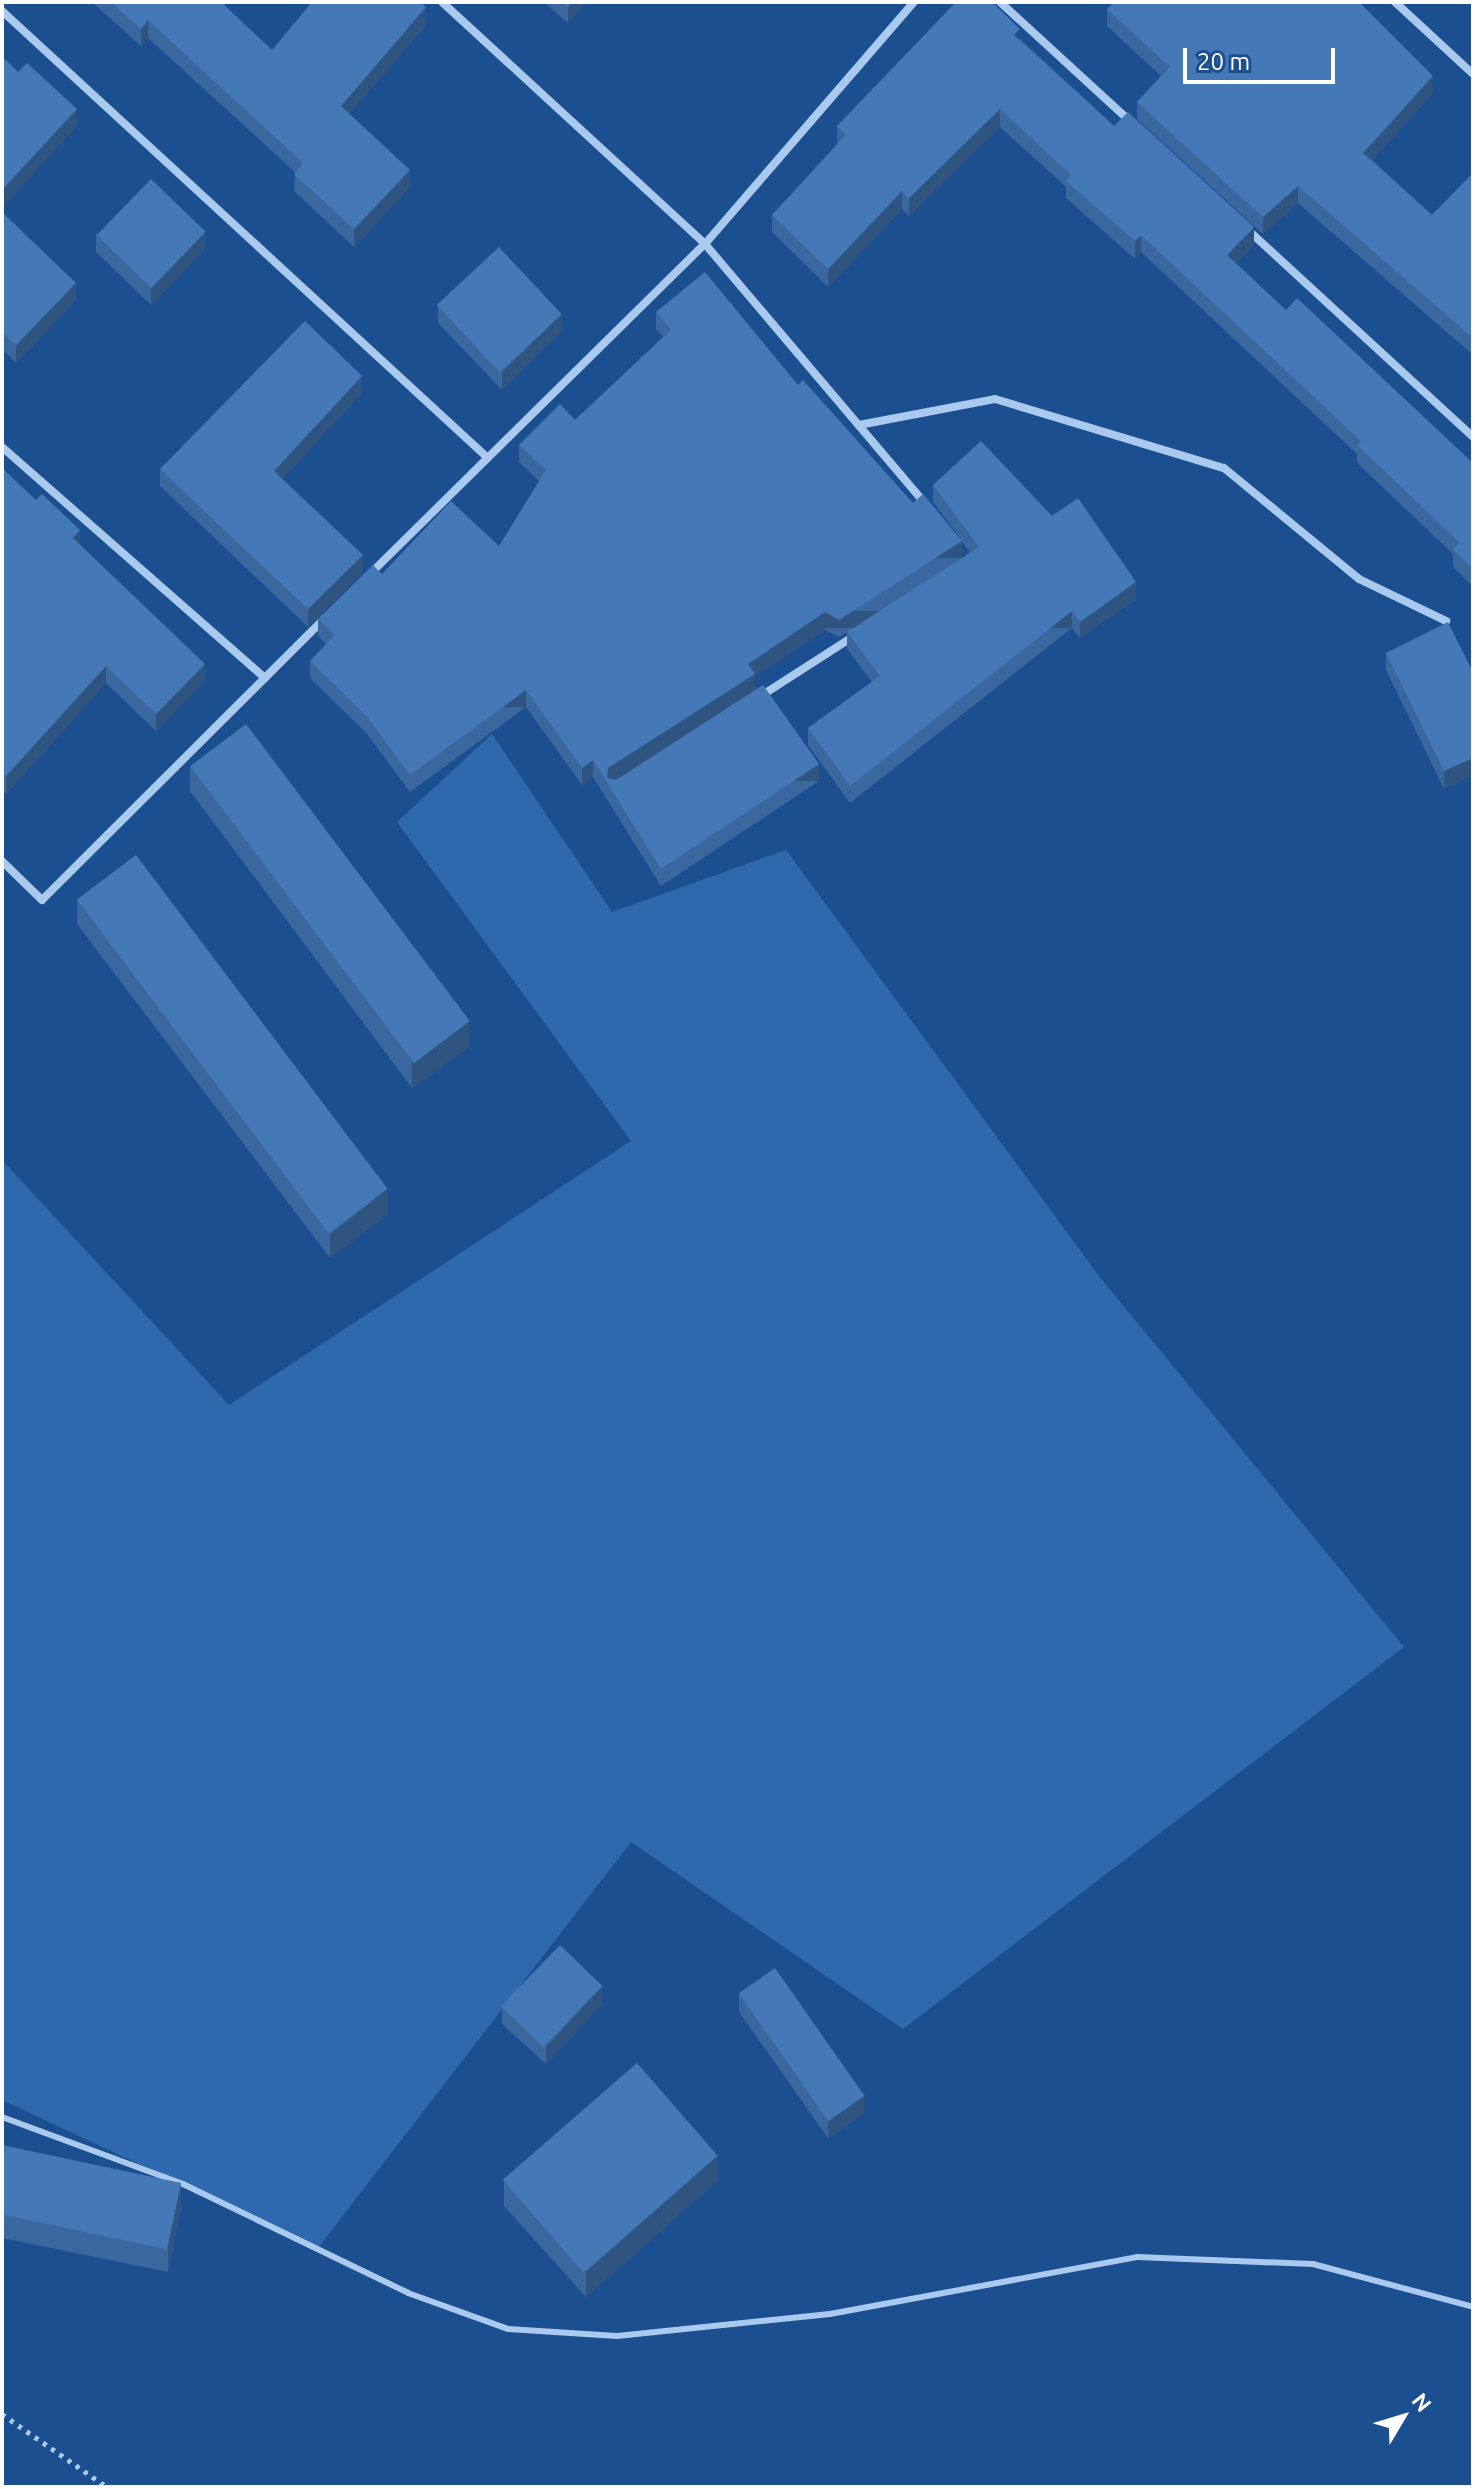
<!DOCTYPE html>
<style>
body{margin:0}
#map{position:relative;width:1475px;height:2489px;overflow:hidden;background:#1b4f8f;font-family:Ubuntu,sans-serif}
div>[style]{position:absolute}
.green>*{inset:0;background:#2e69ad}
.path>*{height:5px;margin-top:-2.5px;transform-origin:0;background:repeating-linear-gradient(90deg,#a9c9ee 0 4px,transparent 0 10px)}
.service>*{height:6px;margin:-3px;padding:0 3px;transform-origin:3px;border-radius:3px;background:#a9c9ee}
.minor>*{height:8px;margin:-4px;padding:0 4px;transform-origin:4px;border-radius:4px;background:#a9c9ee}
.wall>*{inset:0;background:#3a679d}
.shaded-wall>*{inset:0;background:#305480;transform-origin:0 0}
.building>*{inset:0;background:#4478b7;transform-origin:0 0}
span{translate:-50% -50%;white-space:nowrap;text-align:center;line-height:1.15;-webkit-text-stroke:6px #1b4f8f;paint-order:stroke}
.frame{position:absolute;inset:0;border:4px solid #fff;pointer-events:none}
.north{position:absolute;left:1363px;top:2377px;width:80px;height:80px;-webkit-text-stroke:6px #1b4f8f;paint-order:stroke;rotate:52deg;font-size:22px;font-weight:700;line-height:32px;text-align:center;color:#fff}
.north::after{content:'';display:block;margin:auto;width:28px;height:36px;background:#fff;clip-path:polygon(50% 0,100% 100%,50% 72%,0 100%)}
.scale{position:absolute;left:1183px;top:48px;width:152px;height:36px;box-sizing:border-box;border:4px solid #fff;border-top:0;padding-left:10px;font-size:24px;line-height:28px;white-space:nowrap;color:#fff;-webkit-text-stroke:6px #1b4f8f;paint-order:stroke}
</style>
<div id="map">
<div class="green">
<i style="clip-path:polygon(492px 734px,612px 912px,786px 850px,1099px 1276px,1404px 1647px,903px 2029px,631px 1842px,318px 2248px,2px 2100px,2px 1160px,229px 1405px,631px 1141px,397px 822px)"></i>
</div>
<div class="path">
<i style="left:2px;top:2414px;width:128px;rotate:34.8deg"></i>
</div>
<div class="service">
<i style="left:2px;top:2117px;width:193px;rotate:20.3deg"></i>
<i style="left:183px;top:2184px;width:250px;rotate:25.8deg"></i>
<i style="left:408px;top:2293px;width:106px;rotate:19.8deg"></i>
<i style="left:508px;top:2329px;width:109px;rotate:3.7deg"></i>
<i style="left:617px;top:2336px;width:214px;rotate:-5.9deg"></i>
<i style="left:830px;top:2314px;width:312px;rotate:-10.5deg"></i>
<i style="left:1137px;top:2257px;width:176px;rotate:2.3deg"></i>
<i style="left:1313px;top:2264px;width:166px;rotate:15deg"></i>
</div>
<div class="minor">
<i style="left:442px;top:2px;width:357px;rotate:42.6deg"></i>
<i style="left:705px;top:244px;width:342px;rotate:49.7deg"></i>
<i style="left:1000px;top:2px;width:179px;rotate:42.5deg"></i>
<i style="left:1395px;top:2px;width:106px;rotate:42.7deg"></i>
<i style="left:2px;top:11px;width:660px;rotate:42.61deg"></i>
<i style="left:1248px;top:230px;width:306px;rotate:42.6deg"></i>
<i style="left:859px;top:425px;width:138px;rotate:-10.8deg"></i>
<i style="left:995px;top:399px;width:239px;rotate:16.8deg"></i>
<i style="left:1224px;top:468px;width:175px;rotate:39.4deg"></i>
<i style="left:1359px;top:579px;width:97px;rotate:25.8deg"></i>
<i style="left:2px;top:447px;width:350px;rotate:41.3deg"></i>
<i style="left:369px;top:575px;width:472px;rotate:-44.6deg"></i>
<i style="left:705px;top:244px;width:320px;rotate:-49.2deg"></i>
<i style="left:761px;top:696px;width:111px;rotate:-32.8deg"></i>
<i style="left:2px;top:861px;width:56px;rotate:44.3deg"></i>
<i style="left:42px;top:900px;width:400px;rotate:-44.9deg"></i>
</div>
<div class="wall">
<i style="clip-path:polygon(92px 2px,221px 2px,272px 50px,426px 25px,349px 114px,410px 187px,354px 247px,294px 191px,295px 172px,148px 38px,141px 46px)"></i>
<i style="clip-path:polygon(544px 2px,587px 2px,568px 23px)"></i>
<i style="clip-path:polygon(1107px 9px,1433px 93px,1372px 160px,1432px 215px,1473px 173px,1473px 355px,1298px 203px,1263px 234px,1137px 119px,1137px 102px,1161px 76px,1107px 26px)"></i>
<i style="clip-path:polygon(1020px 39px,1114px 126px,1254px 245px,1236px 263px,1286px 310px,1473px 463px,1473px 587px,1453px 567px,1453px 554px,1357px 463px,1357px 454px,1141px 252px,1135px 259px,1066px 198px,1066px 187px,1000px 127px,909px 216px,902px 209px,828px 287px,772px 232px,772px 215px,837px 144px,837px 126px)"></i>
<i style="clip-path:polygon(2px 212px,76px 300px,16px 363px,2px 349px)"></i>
<i style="clip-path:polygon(96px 234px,205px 249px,151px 305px,96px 252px)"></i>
<i style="clip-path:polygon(438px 306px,562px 331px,502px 390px,438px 323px)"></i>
<i style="clip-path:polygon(evenodd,656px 312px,798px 385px,913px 503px,961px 539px,933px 502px,933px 485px,1052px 516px,1136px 599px,1080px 638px,1072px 628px,850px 803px,808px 745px,808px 728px,872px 682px,847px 649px,847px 632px,839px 637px,825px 630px,755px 676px,755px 690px,819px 781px,661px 886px,593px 777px,582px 785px,526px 707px,410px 792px,367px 734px,310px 678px,310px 661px,326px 644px,318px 636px,318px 619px,382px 574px,499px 546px,539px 481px,519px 462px,519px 445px,575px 420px,663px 337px,656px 329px,656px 312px,962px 542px,970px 552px,962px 558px,962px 542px)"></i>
<i style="clip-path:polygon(362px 393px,282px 479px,363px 572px,308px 627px,160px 486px,160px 469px)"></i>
<i style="clip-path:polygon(2px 468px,80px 545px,205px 681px,156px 731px,106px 683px,6px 794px,2px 789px)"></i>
<i style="clip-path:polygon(1386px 653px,1473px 672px,1473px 775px,1444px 789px,1386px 670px)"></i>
<i style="clip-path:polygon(190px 766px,469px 1047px,412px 1088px,190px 791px)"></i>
<i style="clip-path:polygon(77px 899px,388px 1214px,330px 1258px,77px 924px)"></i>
<i style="clip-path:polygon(739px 1994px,865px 2112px,828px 2138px,739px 2012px)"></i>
<i style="clip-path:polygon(602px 2004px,546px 2064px,502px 2024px,502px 2007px)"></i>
<i style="clip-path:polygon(2px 2145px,181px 2207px,168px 2272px,2px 2238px)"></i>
<i style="clip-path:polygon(718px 2180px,586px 2297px,504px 2206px,504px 2181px)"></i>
</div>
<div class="shaded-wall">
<i style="clip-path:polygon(572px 2px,587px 2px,568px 23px,568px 7px)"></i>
<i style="clip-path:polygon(426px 7px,426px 25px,341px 124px,341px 106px)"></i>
<i style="clip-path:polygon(148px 20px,148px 38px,141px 46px,141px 29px)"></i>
<i style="clip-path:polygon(1433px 76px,1433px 93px,1363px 170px,1363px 153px)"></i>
<i style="clip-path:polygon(77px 109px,77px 126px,2px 208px,2px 190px)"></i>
<i style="clip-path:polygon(1000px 109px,1000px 127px,909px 216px,909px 198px)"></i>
<i style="clip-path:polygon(410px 170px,410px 187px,354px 247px,354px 229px)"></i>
<i style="clip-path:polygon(1298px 186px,1298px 203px,1263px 234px,1263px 217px)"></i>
<i style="clip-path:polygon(902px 191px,902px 209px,828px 287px,828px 269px)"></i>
<i style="clip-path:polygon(1254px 227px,1254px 245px,1227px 273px,1227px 255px)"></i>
<i style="clip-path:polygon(205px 232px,205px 249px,151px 305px,151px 288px)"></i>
<i style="clip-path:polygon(1141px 235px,1141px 252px,1135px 259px,1135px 241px)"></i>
<i style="clip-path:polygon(76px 283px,76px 300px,16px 363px,16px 345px)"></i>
<i style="clip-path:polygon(562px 314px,562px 331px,502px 390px,502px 372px)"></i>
<i style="clip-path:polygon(362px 376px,362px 393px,274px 488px,274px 471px)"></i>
<i style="clip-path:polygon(80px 530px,80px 547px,73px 538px)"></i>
<i style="left:962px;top:541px;width:17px;height:146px;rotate:90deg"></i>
<i style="clip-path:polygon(363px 555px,363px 572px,308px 627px,308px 609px)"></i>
<i style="clip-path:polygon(1136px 582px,1136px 599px,1080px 638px,1080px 622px)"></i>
<i style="left:1072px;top:611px;width:17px;height:283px;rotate:90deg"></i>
<i style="clip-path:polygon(825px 612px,825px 630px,755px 676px,755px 691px,609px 785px,607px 778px,608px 768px,748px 664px)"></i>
<i style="clip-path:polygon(205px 664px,205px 681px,156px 731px,156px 714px)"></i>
<i style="clip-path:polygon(106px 666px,106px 683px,6px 794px,6px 776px)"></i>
<i style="left:526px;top:690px;width:17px;height:144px;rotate:90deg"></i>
<i style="clip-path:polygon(1473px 758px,1473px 775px,1444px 789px,1444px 771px)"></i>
<i style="clip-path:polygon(593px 760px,593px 777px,582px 785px,582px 768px)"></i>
<i style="left:819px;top:764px;width:17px;height:190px;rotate:90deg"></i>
<i style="clip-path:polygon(469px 1022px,469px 1047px,412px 1088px,412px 1063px)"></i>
<i style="clip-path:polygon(388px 1189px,388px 1214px,330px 1258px,330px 1234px)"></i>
<i style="clip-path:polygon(602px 1986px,602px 2004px,546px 2064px,546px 2047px)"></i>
<i style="clip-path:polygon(865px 2095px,865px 2112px,828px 2138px,828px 2121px)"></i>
<i style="clip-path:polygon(718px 2155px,718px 2180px,586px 2297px,586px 2272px)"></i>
<i style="clip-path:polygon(181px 2182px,181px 2207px,168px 2272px,168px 2247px)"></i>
</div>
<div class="building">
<i style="clip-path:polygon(111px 2px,221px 2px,272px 50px,312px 2px,420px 2px,426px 7px,341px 106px,410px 170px,354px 229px,294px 174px,303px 163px,148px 20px,141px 29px)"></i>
<i style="clip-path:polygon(562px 2px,572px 2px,568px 7px)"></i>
<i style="clip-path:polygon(956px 2px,992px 2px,1020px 29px,1014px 35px,1114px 126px,1128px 112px,1254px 227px,1227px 255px,1286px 310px,1297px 298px,1473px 463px,1473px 569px,1453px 549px,1460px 543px,1357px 445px,1361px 441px,1141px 235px,1135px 241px,1066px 181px,1071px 175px,1000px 109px,909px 198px,902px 191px,828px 269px,772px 215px,846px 135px,837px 126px)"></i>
<i style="clip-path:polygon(1114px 2px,1359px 2px,1433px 76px,1363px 153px,1432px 215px,1473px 173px,1473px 338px,1298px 186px,1263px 217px,1137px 102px,1170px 67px,1107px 9px)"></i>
<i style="clip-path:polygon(2px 56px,18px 72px,27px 63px,77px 109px,2px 190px)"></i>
<i style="left:151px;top:179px;width:76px;height:78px;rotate:44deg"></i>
<i style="clip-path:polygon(2px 212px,76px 283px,16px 345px,2px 332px)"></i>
<i style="left:499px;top:247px;width:92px;height:85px;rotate:47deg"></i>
<i style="clip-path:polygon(705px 272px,798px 385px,803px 380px,913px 503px,923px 494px,962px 541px,839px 620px,825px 612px,748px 664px,755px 674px,608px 768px,607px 778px,616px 780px,763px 685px,819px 764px,661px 869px,593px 760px,582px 768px,526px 690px,410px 775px,367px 717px,310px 661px,335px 635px,318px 619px,373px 565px,382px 574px,451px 501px,499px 546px,546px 470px,519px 445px,560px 404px,575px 420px,671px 330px,656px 312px)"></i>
<i style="clip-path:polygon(305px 321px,362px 376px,274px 471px,363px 555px,308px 609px,160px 469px)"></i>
<i style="clip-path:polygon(981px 441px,1052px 516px,1078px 498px,1136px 582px,1080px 622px,1072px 611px,850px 786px,808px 728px,880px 676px,847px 632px,979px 547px,933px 485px)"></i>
<i style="clip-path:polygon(2px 468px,36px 500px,42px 494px,80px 530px,73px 538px,205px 664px,156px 714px,106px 666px,6px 776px,2px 772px)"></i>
<i style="clip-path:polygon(1448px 622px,1473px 672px,1473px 758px,1444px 771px,1386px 653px)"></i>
<i style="left:246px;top:724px;width:372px;height:70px;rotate:53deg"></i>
<i style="left:136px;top:855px;width:418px;height:74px;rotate:53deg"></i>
<i style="left:560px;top:1945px;width:59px;height:85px;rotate:44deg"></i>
<i style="left:775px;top:1968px;width:156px;height:44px;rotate:55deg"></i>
<i style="left:637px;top:2063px;width:123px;height:178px;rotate:49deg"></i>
<i style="left:2px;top:2145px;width:183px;height:68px;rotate:12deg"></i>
</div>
<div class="frame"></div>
<div class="north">N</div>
<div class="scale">20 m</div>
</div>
